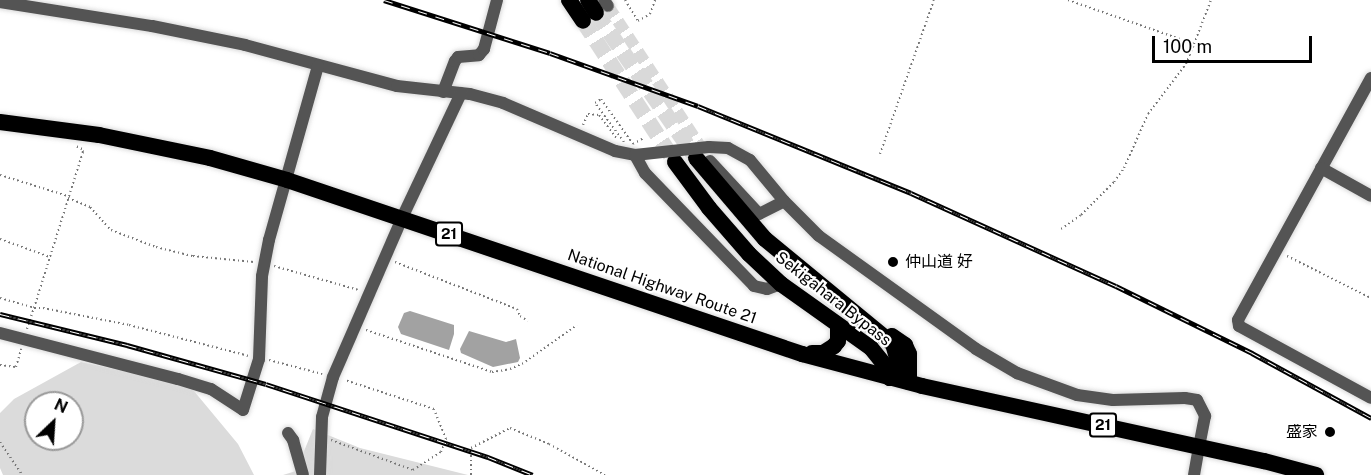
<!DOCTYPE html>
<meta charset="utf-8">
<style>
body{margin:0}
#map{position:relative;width:1371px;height:475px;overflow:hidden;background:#fff;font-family:"Public Sans","Noto Sans JP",sans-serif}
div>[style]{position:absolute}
.green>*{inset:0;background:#dbdbdb}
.water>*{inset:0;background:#a2a2a2}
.minor-tunnel>*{height:12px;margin-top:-6px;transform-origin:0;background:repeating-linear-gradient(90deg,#d9d9d9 0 12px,transparent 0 18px)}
.trunk-tunnel>*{height:16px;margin-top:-8px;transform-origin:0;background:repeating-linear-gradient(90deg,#d9d9d9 0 16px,transparent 0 24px)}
.path>*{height:2px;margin-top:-1px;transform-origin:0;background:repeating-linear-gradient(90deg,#767676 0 1.5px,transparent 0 4.5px)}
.roads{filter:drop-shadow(0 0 2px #dbdbdb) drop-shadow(0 0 2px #dbdbdb)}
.minor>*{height:12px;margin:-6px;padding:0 6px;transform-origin:6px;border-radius:6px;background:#545454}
.tertiary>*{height:12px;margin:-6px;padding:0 6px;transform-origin:6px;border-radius:6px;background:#545454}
.trunk>*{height:16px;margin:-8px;padding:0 8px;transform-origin:8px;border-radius:8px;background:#000}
.rail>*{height:5px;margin-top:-2.5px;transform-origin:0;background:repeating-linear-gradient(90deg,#fff 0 9px,#000 0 18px);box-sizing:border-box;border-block:2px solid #000}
.minor-bridge>*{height:12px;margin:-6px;padding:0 6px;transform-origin:6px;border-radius:6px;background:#545454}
.dots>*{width:16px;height:16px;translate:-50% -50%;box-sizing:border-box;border:3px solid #fff;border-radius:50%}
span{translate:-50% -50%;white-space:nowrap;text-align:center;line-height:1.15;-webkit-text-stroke:4.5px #fff;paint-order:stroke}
.shield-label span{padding:2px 4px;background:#fff;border:2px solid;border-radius:4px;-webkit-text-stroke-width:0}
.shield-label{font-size:15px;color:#000;font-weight:700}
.poi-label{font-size:16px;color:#000}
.left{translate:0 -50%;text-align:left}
.right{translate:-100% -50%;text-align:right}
.street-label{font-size:16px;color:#000}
.north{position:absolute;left:24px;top:391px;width:60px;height:60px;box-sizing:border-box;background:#fff;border:2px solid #999;border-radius:50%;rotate:25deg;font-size:16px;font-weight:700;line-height:24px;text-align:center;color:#000}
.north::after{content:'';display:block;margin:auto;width:21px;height:27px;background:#000;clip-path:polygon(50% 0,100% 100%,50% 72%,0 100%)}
.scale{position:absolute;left:1152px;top:36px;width:160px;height:27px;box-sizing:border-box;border:3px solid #000;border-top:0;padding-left:8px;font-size:18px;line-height:21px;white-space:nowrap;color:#000;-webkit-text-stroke:4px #fff;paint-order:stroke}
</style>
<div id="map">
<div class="green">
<i style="clip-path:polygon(evenodd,81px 362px,189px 385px,238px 444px,254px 475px,3px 475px,0 468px,0 413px,14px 399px,81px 362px,36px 403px,72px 403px,72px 439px,36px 439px,36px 403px)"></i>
<i style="clip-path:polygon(313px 429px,360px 448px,468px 475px,283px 475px,296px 471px)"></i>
</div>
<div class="water">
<i style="clip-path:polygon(410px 311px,454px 325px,454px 334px,449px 350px,401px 334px,398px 327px,404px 313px)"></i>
<i style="clip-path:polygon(469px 331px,506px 342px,516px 339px,520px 358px,518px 362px,493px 367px,461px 353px,460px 349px)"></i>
</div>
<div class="minor-tunnel">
<i style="left:608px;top:6px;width:186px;rotate:56.7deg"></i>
</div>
<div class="trunk-tunnel">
<i style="left:596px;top:13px;width:176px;rotate:55.4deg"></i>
<i style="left:583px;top:21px;width:168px;rotate:56.9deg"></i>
</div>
<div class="path">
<i style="left:625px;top:0;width:25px;rotate:58deg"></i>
<i style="left:638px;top:21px;width:14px;rotate:-30deg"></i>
<i style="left:650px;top:14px;width:15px;rotate:-70deg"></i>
<i style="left:1068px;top:0;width:133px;rotate:19.2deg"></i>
<i style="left:1194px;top:44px;width:47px;rotate:-68.9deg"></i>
<i style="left:583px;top:125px;width:12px;rotate:-66deg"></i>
<i style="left:588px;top:114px;width:11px;rotate:5deg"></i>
<i style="left:599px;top:115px;width:31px;rotate:53deg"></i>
<i style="left:624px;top:142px;width:49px;rotate:-126.6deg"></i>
<i style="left:595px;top:103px;width:7px;rotate:-34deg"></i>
<i style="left:601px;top:99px;width:55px;rotate:54.6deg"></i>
<i style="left:633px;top:144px;width:13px;rotate:-29deg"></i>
<i style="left:880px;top:154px;width:163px;rotate:-70.7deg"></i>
<i style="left:0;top:175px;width:71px;rotate:17.2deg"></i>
<i style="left:68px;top:198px;width:24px;rotate:22deg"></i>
<i style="left:90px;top:207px;width:31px;rotate:48deg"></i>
<i style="left:111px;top:230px;width:48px;rotate:20.7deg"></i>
<i style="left:156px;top:247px;width:38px;rotate:14deg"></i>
<i style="left:193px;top:256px;width:61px;rotate:5.6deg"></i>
<i style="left:1061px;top:229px;width:24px;rotate:-35deg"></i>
<i style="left:1081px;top:215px;width:47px;rotate:-45deg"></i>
<i style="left:1114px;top:182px;width:17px;rotate:-54deg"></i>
<i style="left:1124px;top:168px;width:59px;rotate:-66deg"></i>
<i style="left:1148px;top:114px;width:63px;rotate:-52.8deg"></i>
<i style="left:1186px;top:64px;width:22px;rotate:-68deg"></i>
<i style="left:0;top:239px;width:53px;rotate:19.8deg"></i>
<i style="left:1287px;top:256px;width:94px;rotate:26.6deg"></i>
<i style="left:395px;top:262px;width:131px;rotate:21.1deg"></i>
<i style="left:517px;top:309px;width:8px;rotate:67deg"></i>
<i style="left:520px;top:316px;width:9px;rotate:32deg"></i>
<i style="left:274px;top:266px;width:87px;rotate:15.9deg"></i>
<i style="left:0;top:298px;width:35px;rotate:16deg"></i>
<i style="left:34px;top:308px;width:164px;rotate:-72.6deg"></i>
<i style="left:83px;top:152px;width:3px;rotate:-108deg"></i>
<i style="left:82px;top:149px;width:7px;rotate:-153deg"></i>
<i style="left:27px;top:329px;width:22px;rotate:-72deg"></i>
<i style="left:34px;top:308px;width:9px"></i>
<i style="left:43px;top:308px;width:88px;rotate:11.2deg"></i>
<i style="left:129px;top:325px;width:124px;rotate:14.5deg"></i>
<i style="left:366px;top:330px;width:133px;rotate:18.4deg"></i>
<i style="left:492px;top:372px;width:18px;rotate:-9deg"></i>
<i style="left:510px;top:369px;width:13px;rotate:-23deg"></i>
<i style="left:522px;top:364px;width:67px;rotate:-35.3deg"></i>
<i style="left:269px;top:360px;width:55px;rotate:14.8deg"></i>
<i style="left:0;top:365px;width:16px;rotate:7deg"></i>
<i style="left:16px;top:367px;width:19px;rotate:-74deg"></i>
<i style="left:331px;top:440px;width:87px;rotate:20.1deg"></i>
<i style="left:413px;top:470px;width:33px;rotate:-33deg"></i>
<i style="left:441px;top:452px;width:14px;rotate:-69deg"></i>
<i style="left:446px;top:439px;width:32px;rotate:-112deg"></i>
<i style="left:434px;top:409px;width:94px;rotate:-162deg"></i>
<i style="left:0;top:442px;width:40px;rotate:56deg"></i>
<i style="left:471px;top:475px;width:27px;rotate:-90deg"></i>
<i style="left:471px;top:448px;width:44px;rotate:-27.1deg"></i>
<i style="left:510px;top:428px;width:42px;rotate:22.3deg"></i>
<i style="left:549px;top:444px;width:64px;rotate:29deg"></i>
</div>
<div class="roads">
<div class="minor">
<i style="left:604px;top:0;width:7px;rotate:56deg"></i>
<i style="left:0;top:2px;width:154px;rotate:9deg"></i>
<i style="left:152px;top:26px;width:95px;rotate:11.5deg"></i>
<i style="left:245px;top:45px;width:157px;rotate:15.1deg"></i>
<i style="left:397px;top:86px;width:73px;rotate:6.3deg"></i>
<i style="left:470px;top:94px;width:34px;rotate:15deg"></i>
<i style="left:503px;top:103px;width:122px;rotate:23.2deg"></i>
<i style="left:615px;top:151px;width:20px;rotate:11deg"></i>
<i style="left:635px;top:155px;width:21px;rotate:61deg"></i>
<i style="left:645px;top:173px;width:157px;rotate:46deg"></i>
<i style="left:754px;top:286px;width:13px;rotate:13deg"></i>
<i style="left:767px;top:289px;width:15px;rotate:-20deg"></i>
<i style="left:1371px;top:78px;width:276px;rotate:118.8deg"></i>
<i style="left:1238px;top:320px;width:6px;rotate:81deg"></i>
<i style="left:1239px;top:326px;width:150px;rotate:28.6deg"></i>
<i style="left:443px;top:92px;width:33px;rotate:-69deg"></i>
<i style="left:455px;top:61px;width:5px;rotate:-53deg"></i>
<i style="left:458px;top:57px;width:21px;rotate:-5deg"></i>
<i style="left:479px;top:55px;width:8px;rotate:-50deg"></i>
<i style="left:484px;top:49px;width:51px;rotate:-75.1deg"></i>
<i style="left:709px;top:147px;width:19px;rotate:3deg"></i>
<i style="left:728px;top:148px;width:25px;rotate:29deg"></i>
<i style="left:750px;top:160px;width:53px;rotate:50.3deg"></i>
<i style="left:784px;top:201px;width:49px;rotate:45deg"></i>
<i style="left:819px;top:236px;width:193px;rotate:35.7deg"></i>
<i style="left:976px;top:349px;width:48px;rotate:30.3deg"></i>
<i style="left:1017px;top:373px;width:64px;rotate:20.1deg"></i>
<i style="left:1077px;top:395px;width:36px;rotate:8deg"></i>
<i style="left:1113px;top:400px;width:72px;rotate:-1.6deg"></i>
<i style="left:1185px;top:398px;width:12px;rotate:9deg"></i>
<i style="left:1197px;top:400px;width:18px;rotate:63deg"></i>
<i style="left:1205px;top:416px;width:31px;rotate:101deg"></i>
<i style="left:710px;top:161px;width:72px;rotate:47.2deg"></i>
<i style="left:759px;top:214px;width:28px;rotate:-27deg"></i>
<i style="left:1321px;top:168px;width:57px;rotate:29.2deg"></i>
<i style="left:0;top:333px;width:184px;rotate:14.5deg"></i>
<i style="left:178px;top:379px;width:34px;rotate:17deg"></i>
<i style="left:211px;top:389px;width:38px;rotate:33deg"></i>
<i style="left:243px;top:410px;width:53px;rotate:-72.6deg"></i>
<i style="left:259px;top:359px;width:83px;rotate:-87.9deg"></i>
<i style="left:262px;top:276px;width:37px;rotate:-79deg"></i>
<i style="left:269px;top:240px;width:181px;rotate:-74.3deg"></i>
<i style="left:288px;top:433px;width:9px;rotate:54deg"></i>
<i style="left:293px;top:440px;width:36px;rotate:74deg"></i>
<i style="left:320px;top:475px;width:58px;rotate:-88deg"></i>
<i style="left:322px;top:417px;width:41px;rotate:-74.6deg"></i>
<i style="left:333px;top:377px;width:173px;rotate:-66.5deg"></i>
<i style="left:402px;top:218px;width:138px;rotate:-64.7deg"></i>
</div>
<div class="tertiary">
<i style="left:1194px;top:475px;width:29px;rotate:-80deg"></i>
</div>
<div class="trunk">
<i style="left:569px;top:0;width:25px;rotate:56deg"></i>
<i style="left:588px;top:0;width:15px;rotate:58deg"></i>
<i style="left:0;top:122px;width:100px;rotate:7.5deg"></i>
<i style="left:99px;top:135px;width:113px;rotate:11.7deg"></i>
<i style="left:210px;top:158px;width:80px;rotate:15.9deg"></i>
<i style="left:287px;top:180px;width:544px;rotate:18.67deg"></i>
<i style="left:802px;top:354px;width:124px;rotate:14.9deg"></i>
<i style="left:922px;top:386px;width:350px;rotate:12.4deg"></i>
<i style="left:1264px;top:461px;width:54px;rotate:15.1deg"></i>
<i style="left:696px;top:158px;width:106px;rotate:49.6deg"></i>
<i style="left:765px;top:239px;width:166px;rotate:39.4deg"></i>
<i style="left:893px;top:344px;width:19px;rotate:74deg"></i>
<i style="left:898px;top:362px;width:18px;rotate:117deg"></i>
<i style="left:675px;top:162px;width:57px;rotate:53.5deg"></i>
<i style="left:709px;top:208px;width:61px;rotate:49deg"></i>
<i style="left:749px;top:254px;width:44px;rotate:43.2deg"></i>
<i style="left:781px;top:284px;width:110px;rotate:35.4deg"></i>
<i style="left:871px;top:348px;width:22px;rotate:51deg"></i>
<i style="left:885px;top:365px;width:14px;rotate:69deg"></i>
<i style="left:892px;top:336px;width:16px;rotate:35deg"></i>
<i style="left:905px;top:345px;width:10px;rotate:66deg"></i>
<i style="left:909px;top:354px;width:28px;rotate:90deg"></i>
<i style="left:812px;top:353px;width:11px"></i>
<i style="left:823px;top:353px;width:13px;rotate:-32deg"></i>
<i style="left:834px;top:346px;width:6px;rotate:-51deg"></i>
<i style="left:838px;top:341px;width:15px;rotate:-90deg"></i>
</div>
</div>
<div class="rail">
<i style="left:384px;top:0;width:174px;rotate:17.7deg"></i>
<i style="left:550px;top:53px;width:157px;rotate:19.7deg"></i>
<i style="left:698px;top:106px;width:230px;rotate:22.2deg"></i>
<i style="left:911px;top:193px;width:225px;rotate:24.4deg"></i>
<i style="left:1116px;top:286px;width:152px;rotate:26.2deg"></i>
<i style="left:1252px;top:353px;width:136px;rotate:28.6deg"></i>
<i style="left:0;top:314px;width:131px;rotate:13.7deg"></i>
<i style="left:127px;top:345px;width:144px;rotate:15.7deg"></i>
<i style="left:266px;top:384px;width:234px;rotate:18.2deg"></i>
<i style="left:488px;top:457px;width:48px;rotate:21.8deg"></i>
</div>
<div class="minor-bridge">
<i style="left:635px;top:155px;width:74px;rotate:-6.2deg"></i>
</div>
<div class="dots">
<i style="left:893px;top:262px;background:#000"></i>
<i style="left:1330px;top:432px;background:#000"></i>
</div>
<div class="shield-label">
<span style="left:449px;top:234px">21</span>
<span style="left:1103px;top:425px">21</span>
</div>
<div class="poi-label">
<span class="left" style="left:905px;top:262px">仲山道 好</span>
<span class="right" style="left:1318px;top:432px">盛家</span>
</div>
<div class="street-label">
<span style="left:662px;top:287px;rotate:19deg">National Highway Route 21</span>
<span style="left:833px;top:299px;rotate:38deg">Sekigahara Bypass</span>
</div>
<div class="north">N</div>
<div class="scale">100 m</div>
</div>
